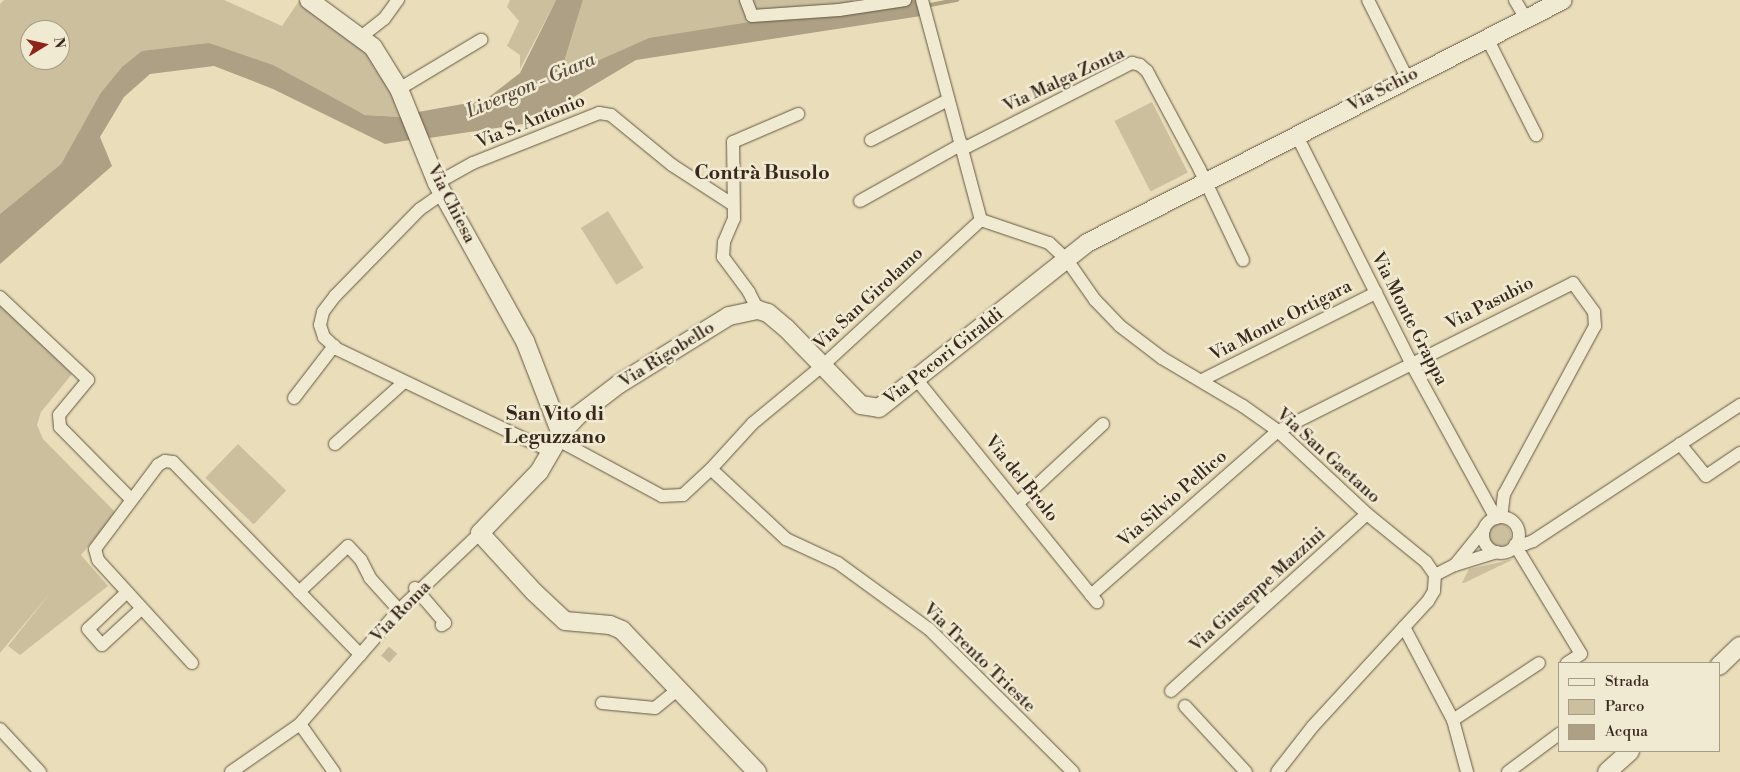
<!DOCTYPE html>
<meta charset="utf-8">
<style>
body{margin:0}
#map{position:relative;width:1740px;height:772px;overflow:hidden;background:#e9deb9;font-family:"Libre Bodoni",serif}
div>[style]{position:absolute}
.green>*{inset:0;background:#cbbf9e;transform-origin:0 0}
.round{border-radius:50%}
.water>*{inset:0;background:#ada084}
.stream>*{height:4px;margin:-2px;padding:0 2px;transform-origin:2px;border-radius:2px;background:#ada084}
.street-tunnel>*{height:12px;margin-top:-6px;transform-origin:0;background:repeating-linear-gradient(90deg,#c6ba9a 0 12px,transparent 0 18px)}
.roads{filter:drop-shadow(0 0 1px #645644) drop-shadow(0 0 1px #645644)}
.street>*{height:12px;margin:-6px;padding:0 6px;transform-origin:6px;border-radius:6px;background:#f1ead2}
.street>.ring{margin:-6px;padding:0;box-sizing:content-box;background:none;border:12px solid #f1ead2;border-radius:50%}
.secondary>*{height:18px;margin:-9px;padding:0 9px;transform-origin:9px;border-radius:9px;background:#f1ead2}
span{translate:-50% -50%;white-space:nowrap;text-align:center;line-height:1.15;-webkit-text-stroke:5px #f1ead2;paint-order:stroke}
.street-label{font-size:18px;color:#38281d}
.water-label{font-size:19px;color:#5b4c3c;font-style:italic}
.quarter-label{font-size:20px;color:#38281d;font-weight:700}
.legend{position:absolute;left:1558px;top:662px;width:162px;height:90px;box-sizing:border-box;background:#f1ead2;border:1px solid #a79c8a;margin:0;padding:6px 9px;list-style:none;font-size:15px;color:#38281d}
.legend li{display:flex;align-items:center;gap:10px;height:25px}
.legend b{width:25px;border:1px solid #a79c8a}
.north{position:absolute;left:20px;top:20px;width:50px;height:50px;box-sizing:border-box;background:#f1ead2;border:1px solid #a79c8a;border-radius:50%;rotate:81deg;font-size:14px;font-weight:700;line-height:20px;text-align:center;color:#38281d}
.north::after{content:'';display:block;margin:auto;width:18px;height:22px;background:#8f2418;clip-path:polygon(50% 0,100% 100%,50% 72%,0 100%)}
</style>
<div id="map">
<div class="green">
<i style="clip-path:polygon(evenodd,4px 0,224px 0,282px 26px,299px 1px,348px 26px,385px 78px,401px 117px,366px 115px,209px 43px,100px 94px,61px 164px,0 214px,0 4px,4px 0,30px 30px,60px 30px,60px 60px,30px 60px,30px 30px)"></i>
<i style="clip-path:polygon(510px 0,556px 0,520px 69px,520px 55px,507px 46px,519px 21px,507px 7px)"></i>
<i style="clip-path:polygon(583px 0,853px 0,855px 6px,559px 78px)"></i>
<i style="left:1152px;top:102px;width:79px;height:42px;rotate:63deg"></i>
<i style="left:608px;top:211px;width:67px;height:32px;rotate:58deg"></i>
<i style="clip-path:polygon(0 305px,72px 374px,41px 412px,37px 425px,43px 439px,116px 513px,81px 555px,108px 586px,20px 655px,8px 646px,51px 592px,0 653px)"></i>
<i style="left:238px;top:444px;width:67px;height:47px;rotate:44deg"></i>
<i class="round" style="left:1489px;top:524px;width:22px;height:22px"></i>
<i style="clip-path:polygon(1514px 559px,1464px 583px,1462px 583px,1469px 569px)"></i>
</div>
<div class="water">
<i style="clip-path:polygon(556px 0,583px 0,559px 78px,649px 38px,889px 0,916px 0,921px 16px,636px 60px,530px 123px,429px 138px,418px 112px,485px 100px,520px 73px)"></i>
<i style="clip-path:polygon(209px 43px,273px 65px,365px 115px,401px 117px,410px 140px,385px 144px,273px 89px,214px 66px,150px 74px,124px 97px,100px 137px,112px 166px,0 264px,0 214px,61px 164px,100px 94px,122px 67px,142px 51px)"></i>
</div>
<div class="stream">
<i style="left:925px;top:6px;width:33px;rotate:-11deg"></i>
</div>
<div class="street-tunnel">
<i style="left:385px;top:651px;width:11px;rotate:41deg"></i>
</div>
<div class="roads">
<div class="street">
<i style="left:746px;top:0;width:17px;rotate:69deg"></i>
<i style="left:752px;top:16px;width:87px;rotate:-3.9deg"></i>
<i style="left:839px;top:10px;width:67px;rotate:-8.6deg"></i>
<i style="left:922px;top:0;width:228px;rotate:75deg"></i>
<i style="left:1368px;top:0;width:87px;rotate:63.4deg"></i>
<i style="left:1515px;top:0;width:22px;rotate:60deg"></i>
<i style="left:362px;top:36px;width:28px;rotate:-38deg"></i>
<i style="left:384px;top:19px;width:24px;rotate:-54deg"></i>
<i style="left:1487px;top:38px;width:109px;rotate:63.2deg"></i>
<i style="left:399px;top:89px;width:96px;rotate:-30.9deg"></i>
<i style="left:1296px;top:134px;width:256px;rotate:63.3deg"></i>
<i style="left:1411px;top:363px;width:177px;rotate:61.3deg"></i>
<i style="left:871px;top:140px;width:87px;rotate:-27.5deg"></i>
<i style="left:963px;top:149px;width:190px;rotate:-27deg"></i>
<i style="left:1132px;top:63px;width:8px;rotate:14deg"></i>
<i style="left:1140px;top:65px;width:9px;rotate:41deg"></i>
<i style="left:1147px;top:71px;width:112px;rotate:61.8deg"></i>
<i style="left:1200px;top:170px;width:100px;rotate:64.5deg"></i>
<i style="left:437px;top:183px;width:41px;rotate:-29.1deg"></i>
<i style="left:473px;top:163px;width:136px;rotate:-21.6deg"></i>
<i style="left:599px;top:113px;width:12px;rotate:9deg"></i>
<i style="left:611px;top:115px;width:79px;rotate:39.3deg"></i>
<i style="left:672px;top:165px;width:72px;rotate:33deg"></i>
<i style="left:443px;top:193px;width:28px;rotate:145deg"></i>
<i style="left:420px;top:209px;width:122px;rotate:134.3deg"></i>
<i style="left:335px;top:296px;width:20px;rotate:127deg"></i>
<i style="left:323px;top:312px;width:13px;rotate:103deg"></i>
<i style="left:320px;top:325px;width:13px;rotate:72deg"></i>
<i style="left:324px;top:337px;width:18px;rotate:43deg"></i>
<i style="left:337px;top:349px;width:238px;rotate:25.6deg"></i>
<i style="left:860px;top:201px;width:117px;rotate:-29.2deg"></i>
<i style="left:981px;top:220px;width:72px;rotate:18.7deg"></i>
<i style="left:1049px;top:243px;width:25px;rotate:43deg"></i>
<i style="left:1067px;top:260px;width:49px;rotate:55deg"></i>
<i style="left:1095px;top:300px;width:36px;rotate:46deg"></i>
<i style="left:1120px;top:326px;width:53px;rotate:37.3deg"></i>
<i style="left:1162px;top:358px;width:94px;rotate:30.7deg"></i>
<i style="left:1243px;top:406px;width:43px;rotate:35.5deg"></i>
<i style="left:1278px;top:431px;width:122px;rotate:43deg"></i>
<i style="left:1367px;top:514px;width:76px;rotate:39.1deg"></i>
<i style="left:1426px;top:562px;width:16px;rotate:55deg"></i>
<i style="left:1435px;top:575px;width:16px;rotate:94deg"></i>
<i style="left:1434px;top:591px;width:12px;rotate:121deg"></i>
<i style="left:1428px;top:601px;width:170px;rotate:132.6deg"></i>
<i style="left:1313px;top:726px;width:58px;rotate:128deg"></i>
<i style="left:0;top:297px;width:121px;rotate:43.3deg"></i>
<i style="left:88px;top:380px;width:45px;rotate:129.6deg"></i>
<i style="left:59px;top:415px;width:12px;rotate:85deg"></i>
<i style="left:60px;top:427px;width:101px;rotate:45.4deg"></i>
<i style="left:758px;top:310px;width:20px;rotate:-117deg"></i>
<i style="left:749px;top:292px;width:44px;rotate:-126.6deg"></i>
<i style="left:723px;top:257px;width:15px;rotate:-86deg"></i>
<i style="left:724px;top:242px;width:25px;rotate:-67deg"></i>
<i style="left:734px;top:219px;width:77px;rotate:-90.7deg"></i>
<i style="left:733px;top:142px;width:71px;rotate:-23.3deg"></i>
<i style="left:917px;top:380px;width:286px;rotate:51deg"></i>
<i style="left:1202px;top:380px;width:195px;rotate:-26.6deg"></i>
<i style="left:294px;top:398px;width:66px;rotate:-52.4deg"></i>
<i style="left:558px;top:440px;width:118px;rotate:28.3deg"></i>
<i style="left:662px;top:496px;width:21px;rotate:-3deg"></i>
<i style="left:683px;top:495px;width:38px;rotate:-43deg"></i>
<i style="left:711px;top:469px;width:103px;rotate:43deg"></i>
<i style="left:786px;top:539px;width:57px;rotate:24.8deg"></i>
<i style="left:838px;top:563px;width:112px;rotate:36deg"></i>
<i style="left:929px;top:629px;width:203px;rotate:44.8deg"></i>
<i style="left:335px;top:444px;width:93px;rotate:-41.9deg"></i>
<i style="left:1680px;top:444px;width:41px;rotate:50.9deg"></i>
<i style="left:1706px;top:476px;width:41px;rotate:-34.1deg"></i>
<i style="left:711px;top:469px;width:62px;rotate:-47.6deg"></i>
<i style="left:753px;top:423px;width:88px;rotate:-39.5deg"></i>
<i style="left:821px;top:367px;width:217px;rotate:-42.6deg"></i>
<i style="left:1018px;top:503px;width:116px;rotate:-42.9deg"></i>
<i class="ring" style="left:1483px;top:517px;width:24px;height:24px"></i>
<i style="left:1517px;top:543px;width:8px;rotate:7deg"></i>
<i style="left:1525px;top:544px;width:9px;rotate:-21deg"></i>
<i style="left:1533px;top:541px;width:248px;rotate:-33.3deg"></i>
<i style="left:1515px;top:545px;width:127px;rotate:58.8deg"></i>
<i style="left:1581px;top:654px;width:17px;rotate:147deg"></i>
<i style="left:1455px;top:565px;width:46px;rotate:-51.1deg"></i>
<i style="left:1435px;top:575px;width:22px;rotate:-27deg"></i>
<i style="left:1455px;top:565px;width:44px;rotate:-17.2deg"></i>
<i style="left:415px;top:588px;width:46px;rotate:49.4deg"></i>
<i style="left:445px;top:623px;width:4px;rotate:146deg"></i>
<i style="left:299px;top:592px;width:67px;rotate:-43.2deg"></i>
<i style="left:348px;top:546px;width:19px;rotate:47deg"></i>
<i style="left:361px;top:560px;width:20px;rotate:63deg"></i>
<i style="left:370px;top:578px;width:43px;rotate:47.8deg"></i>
<i style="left:126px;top:593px;width:52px;rotate:136.5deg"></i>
<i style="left:88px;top:629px;width:21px;rotate:49deg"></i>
<i style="left:102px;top:645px;width:53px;rotate:-42.7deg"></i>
<i style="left:1091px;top:595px;width:249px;rotate:-41.3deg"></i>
<i style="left:1278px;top:431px;width:330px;rotate:-26.6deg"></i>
<i style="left:1573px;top:283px;width:36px;rotate:54deg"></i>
<i style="left:1594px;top:312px;width:14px;rotate:86deg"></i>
<i style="left:1595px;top:326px;width:191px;rotate:118.4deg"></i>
<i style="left:1504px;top:494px;width:23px;rotate:97deg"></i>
<i style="left:1404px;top:627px;width:105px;rotate:62.2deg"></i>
<i style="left:1453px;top:720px;width:54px;rotate:74.9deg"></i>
<i style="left:192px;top:663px;width:139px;rotate:-132.4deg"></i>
<i style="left:98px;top:560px;width:11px;rotate:-105deg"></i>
<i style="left:95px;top:549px;width:105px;rotate:-53.1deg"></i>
<i style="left:158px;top:465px;width:8px;rotate:-30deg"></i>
<i style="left:165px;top:461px;width:8px;rotate:7deg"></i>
<i style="left:173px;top:462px;width:269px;rotate:45.8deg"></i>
<i style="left:1171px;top:691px;width:264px;rotate:-42.1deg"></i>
<i style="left:602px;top:703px;width:53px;rotate:5.4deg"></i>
<i style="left:655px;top:708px;width:28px;rotate:-39deg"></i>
<i style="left:1185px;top:706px;width:90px;rotate:47.3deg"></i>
<i style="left:1453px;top:720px;width:103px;rotate:-33.5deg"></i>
<i style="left:300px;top:724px;width:59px;rotate:54.7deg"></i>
<i style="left:0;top:729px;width:59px;rotate:47.1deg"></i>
<i style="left:231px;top:772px;width:84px;rotate:-34.8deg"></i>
<i style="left:300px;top:724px;width:151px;rotate:-49deg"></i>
<i style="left:399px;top:610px;width:112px;rotate:-43.5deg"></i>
<i style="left:1508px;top:772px;width:64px;rotate:-36.7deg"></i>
</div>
<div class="secondary">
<i style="left:309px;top:0;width:79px;rotate:36.3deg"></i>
<i style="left:373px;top:47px;width:49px;rotate:58.2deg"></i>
<i style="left:399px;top:89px;width:101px;rotate:68deg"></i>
<i style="left:437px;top:183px;width:181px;rotate:60.9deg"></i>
<i style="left:525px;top:341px;width:100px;rotate:68.8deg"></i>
<i style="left:1719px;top:666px;width:29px;rotate:-44deg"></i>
<i style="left:757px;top:772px;width:196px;rotate:-133.6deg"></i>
<i style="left:622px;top:630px;width:13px;rotate:-157deg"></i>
<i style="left:610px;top:625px;width:45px;rotate:-174.9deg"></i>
<i style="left:565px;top:621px;width:42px;rotate:-136.9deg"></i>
<i style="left:534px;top:592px;width:80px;rotate:-132.5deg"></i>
<i style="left:480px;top:533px;width:85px;rotate:-46deg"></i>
<i style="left:539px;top:472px;width:44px;rotate:-59.9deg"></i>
<i style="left:561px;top:434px;width:24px;rotate:-48deg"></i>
<i style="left:577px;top:416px;width:53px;rotate:-37.3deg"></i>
<i style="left:619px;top:384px;width:129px;rotate:-31.7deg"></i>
<i style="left:729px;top:316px;width:30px;rotate:-12deg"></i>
<i style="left:758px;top:310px;width:10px;rotate:17deg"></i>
<i style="left:768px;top:313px;width:23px;rotate:40deg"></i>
<i style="left:786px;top:328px;width:107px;rotate:45.8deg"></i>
<i style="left:861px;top:405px;width:18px;rotate:9deg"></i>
<i style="left:879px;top:408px;width:265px;rotate:-38.4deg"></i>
<i style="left:1087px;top:243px;width:534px;rotate:-27.04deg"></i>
<i style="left:1607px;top:772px;width:31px;rotate:-42deg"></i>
</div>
</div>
<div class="street-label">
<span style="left:1064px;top:80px;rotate:-25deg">Via Malga Zonta</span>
<span style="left:1383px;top:90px;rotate:-27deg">Via Schio</span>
<span style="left:531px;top:122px;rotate:-22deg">Via S. Antonio</span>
<span style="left:451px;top:204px;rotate:63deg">Via Chiesa</span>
<span style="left:869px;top:299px;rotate:-43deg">Via San Girolamo</span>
<span style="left:1490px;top:304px;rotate:-27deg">Via Pasubio</span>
<span style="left:1409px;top:319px;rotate:63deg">Via Monte Grappa</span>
<span style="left:1281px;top:321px;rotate:-27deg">Via Monte Ortigara</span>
<span style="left:667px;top:355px;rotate:-32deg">Via Rigobello</span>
<span style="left:944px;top:357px;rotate:-38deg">Via Pecori Giraldi</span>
<span style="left:1328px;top:456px;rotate:42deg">Via San Gaetano</span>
<span style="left:1021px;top:479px;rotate:51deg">Via del Brolo</span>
<span style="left:1173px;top:499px;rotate:-41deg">Via Silvio Pellico</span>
<span style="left:1258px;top:590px;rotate:-42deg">Via Giuseppe Mazzini</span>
<span style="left:401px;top:612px;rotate:-46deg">Via Roma</span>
<span style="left:979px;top:658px;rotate:44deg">Via Trento Trieste</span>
</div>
<div class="water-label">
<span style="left:531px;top:86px;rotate:-23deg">Livergon - Giara</span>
</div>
<div class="quarter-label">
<span style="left:762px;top:173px">Contrà Busolo</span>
<span style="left:555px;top:426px">San Vito di<br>Leguzzano</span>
</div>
<ul class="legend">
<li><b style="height:6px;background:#f1ead2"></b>Strada</li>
<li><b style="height:14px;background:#cbbf9e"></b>Parco</li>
<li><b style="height:14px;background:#ada084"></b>Acqua</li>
</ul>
<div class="north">N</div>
</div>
